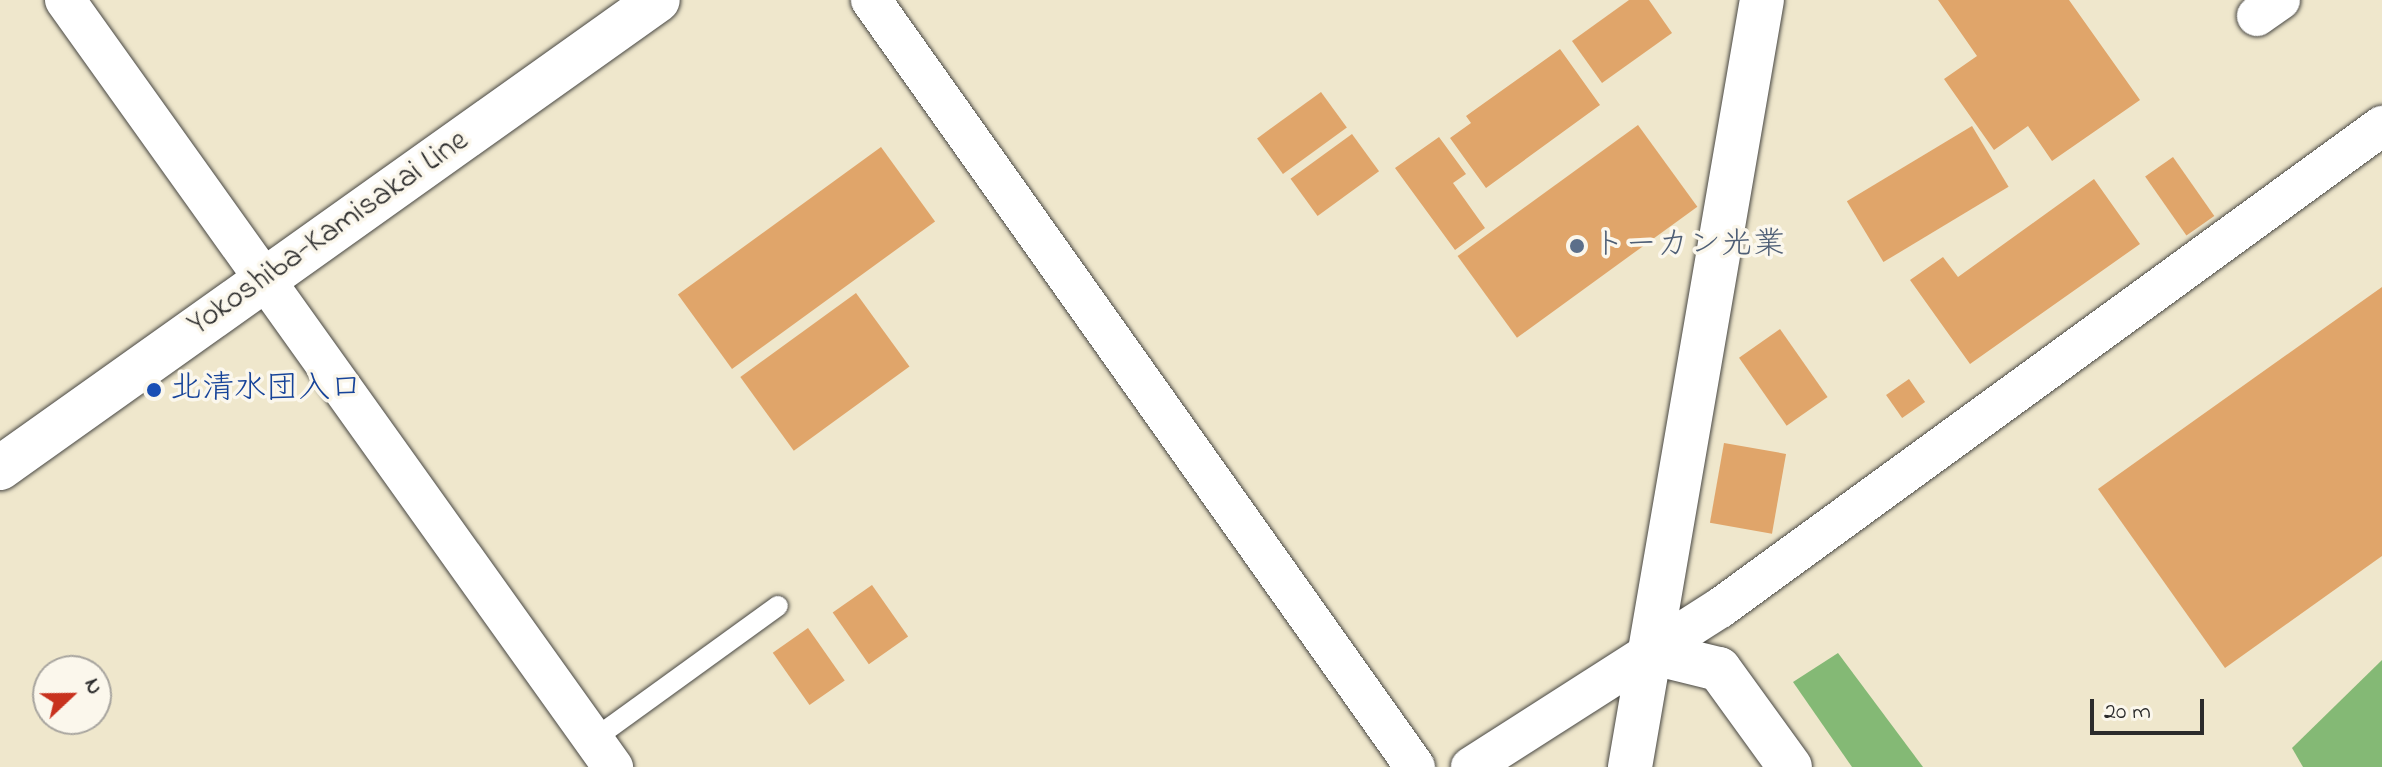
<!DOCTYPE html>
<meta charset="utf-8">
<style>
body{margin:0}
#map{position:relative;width:2382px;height:767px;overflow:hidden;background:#efe7cc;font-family:"Indie Flower","Klee One",sans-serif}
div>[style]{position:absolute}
.forest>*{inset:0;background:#84b975}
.building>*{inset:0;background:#e0a56a;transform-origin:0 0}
.roads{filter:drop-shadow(0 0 2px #484743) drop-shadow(0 0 2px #484743)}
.lane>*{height:20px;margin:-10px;padding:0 10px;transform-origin:10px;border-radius:10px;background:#fff}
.street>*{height:40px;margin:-20px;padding:0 20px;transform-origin:20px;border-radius:20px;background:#fff}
.secondary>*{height:44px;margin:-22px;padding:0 22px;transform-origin:22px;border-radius:22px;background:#fff}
.primary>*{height:44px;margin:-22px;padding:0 22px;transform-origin:22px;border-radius:22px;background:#fff}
.dots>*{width:22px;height:22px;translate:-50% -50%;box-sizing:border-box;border:4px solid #fbf7ec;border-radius:50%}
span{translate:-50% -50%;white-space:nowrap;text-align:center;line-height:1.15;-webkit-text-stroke:7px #fbf7ec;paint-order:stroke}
.street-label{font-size:32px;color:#2b2b2b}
.service-label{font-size:32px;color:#4e5e75}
.left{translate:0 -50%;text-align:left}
.transit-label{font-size:32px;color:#164399}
.north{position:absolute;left:32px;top:655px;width:80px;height:80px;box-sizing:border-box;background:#fbf7ec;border:2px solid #a8a59f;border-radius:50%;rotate:68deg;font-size:22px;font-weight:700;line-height:32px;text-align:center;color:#2b2b2b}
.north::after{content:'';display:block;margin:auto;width:28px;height:36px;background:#c8321e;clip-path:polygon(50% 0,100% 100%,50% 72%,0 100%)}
.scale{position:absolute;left:2090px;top:699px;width:114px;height:36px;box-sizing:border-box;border:4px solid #2b2b2b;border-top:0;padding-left:10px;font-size:24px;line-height:28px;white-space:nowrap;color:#2b2b2b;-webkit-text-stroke:6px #fbf7ec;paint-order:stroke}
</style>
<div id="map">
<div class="forest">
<i style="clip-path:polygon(1838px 653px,1923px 767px,1852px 767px,1793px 682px)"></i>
<i style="clip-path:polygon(2382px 660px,2382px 767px,2303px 767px,2292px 748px)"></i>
</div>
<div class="building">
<i style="clip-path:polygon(1629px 0,1649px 0,1672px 33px,1602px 83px,1572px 41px)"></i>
<i style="clip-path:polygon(1938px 0,2069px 0,2140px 100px,2052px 161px,2028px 126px,1994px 150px,1944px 79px,1977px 56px)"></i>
<i style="clip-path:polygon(1560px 49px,1600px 105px,1486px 188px,1450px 138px,1471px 123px,1466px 116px)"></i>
<i style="left:1321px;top:92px;width:44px;height:79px;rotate:54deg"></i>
<i style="left:1638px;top:125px;width:101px;height:223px;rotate:54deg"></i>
<i style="left:1972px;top:126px;width:71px;height:146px;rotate:59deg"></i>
<i style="left:1352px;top:134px;width:46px;height:76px;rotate:54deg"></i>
<i style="clip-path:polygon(1439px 137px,1466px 174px,1453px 183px,1485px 228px,1455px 250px,1395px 168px)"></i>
<i style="left:881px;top:147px;width:92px;height:251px;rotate:54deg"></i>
<i style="left:2173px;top:157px;width:72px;height:34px;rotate:55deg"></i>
<i style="clip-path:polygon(2094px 179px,2140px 244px,1970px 364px,1910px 280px,1943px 257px,1958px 277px)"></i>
<i style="clip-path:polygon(2382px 287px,2382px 556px,2225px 668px,2098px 489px)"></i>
<i style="left:856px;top:293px;width:91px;height:143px;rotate:54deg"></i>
<i style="left:1780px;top:329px;width:83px;height:50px;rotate:55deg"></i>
<i style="left:1909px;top:379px;width:28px;height:28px;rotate:55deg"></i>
<i style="left:1724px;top:443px;width:63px;height:81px;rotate:10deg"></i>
<i style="left:872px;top:585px;width:63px;height:48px;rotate:55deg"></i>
<i style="left:808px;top:628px;width:64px;height:43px;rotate:55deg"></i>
</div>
<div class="roads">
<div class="lane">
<i style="left:594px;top:739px;width:227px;rotate:-35.9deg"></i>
</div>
<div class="street">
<i style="left:65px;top:0;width:943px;rotate:54.46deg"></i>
<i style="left:871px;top:0;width:940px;rotate:54.65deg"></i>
<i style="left:2257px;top:16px;width:28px;rotate:-35deg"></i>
<i style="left:1471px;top:767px;width:295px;rotate:-32.6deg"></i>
<i style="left:1720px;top:608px;width:819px;rotate:-36.06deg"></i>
</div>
<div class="secondary">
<i style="left:1649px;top:652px;width:72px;rotate:13.7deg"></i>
<i style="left:1719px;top:669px;width:121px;rotate:54.1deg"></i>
<i style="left:1630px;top:767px;width:778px;rotate:-80.24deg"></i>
</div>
<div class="primary">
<i style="left:0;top:468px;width:807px;rotate:-35.42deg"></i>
</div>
</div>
<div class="dots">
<i style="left:1577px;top:246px;background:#5c6f8a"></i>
<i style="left:154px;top:390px;background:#1a4fb4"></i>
</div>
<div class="street-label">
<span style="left:329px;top:234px;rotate:-35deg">Yokoshiba-Kamisakai Line</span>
</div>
<div class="service-label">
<span class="left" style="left:1593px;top:246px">トーカン光業</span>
</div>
<div class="transit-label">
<span class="left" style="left:170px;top:390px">北清水団入口</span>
</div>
<div class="north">N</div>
<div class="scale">20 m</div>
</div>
